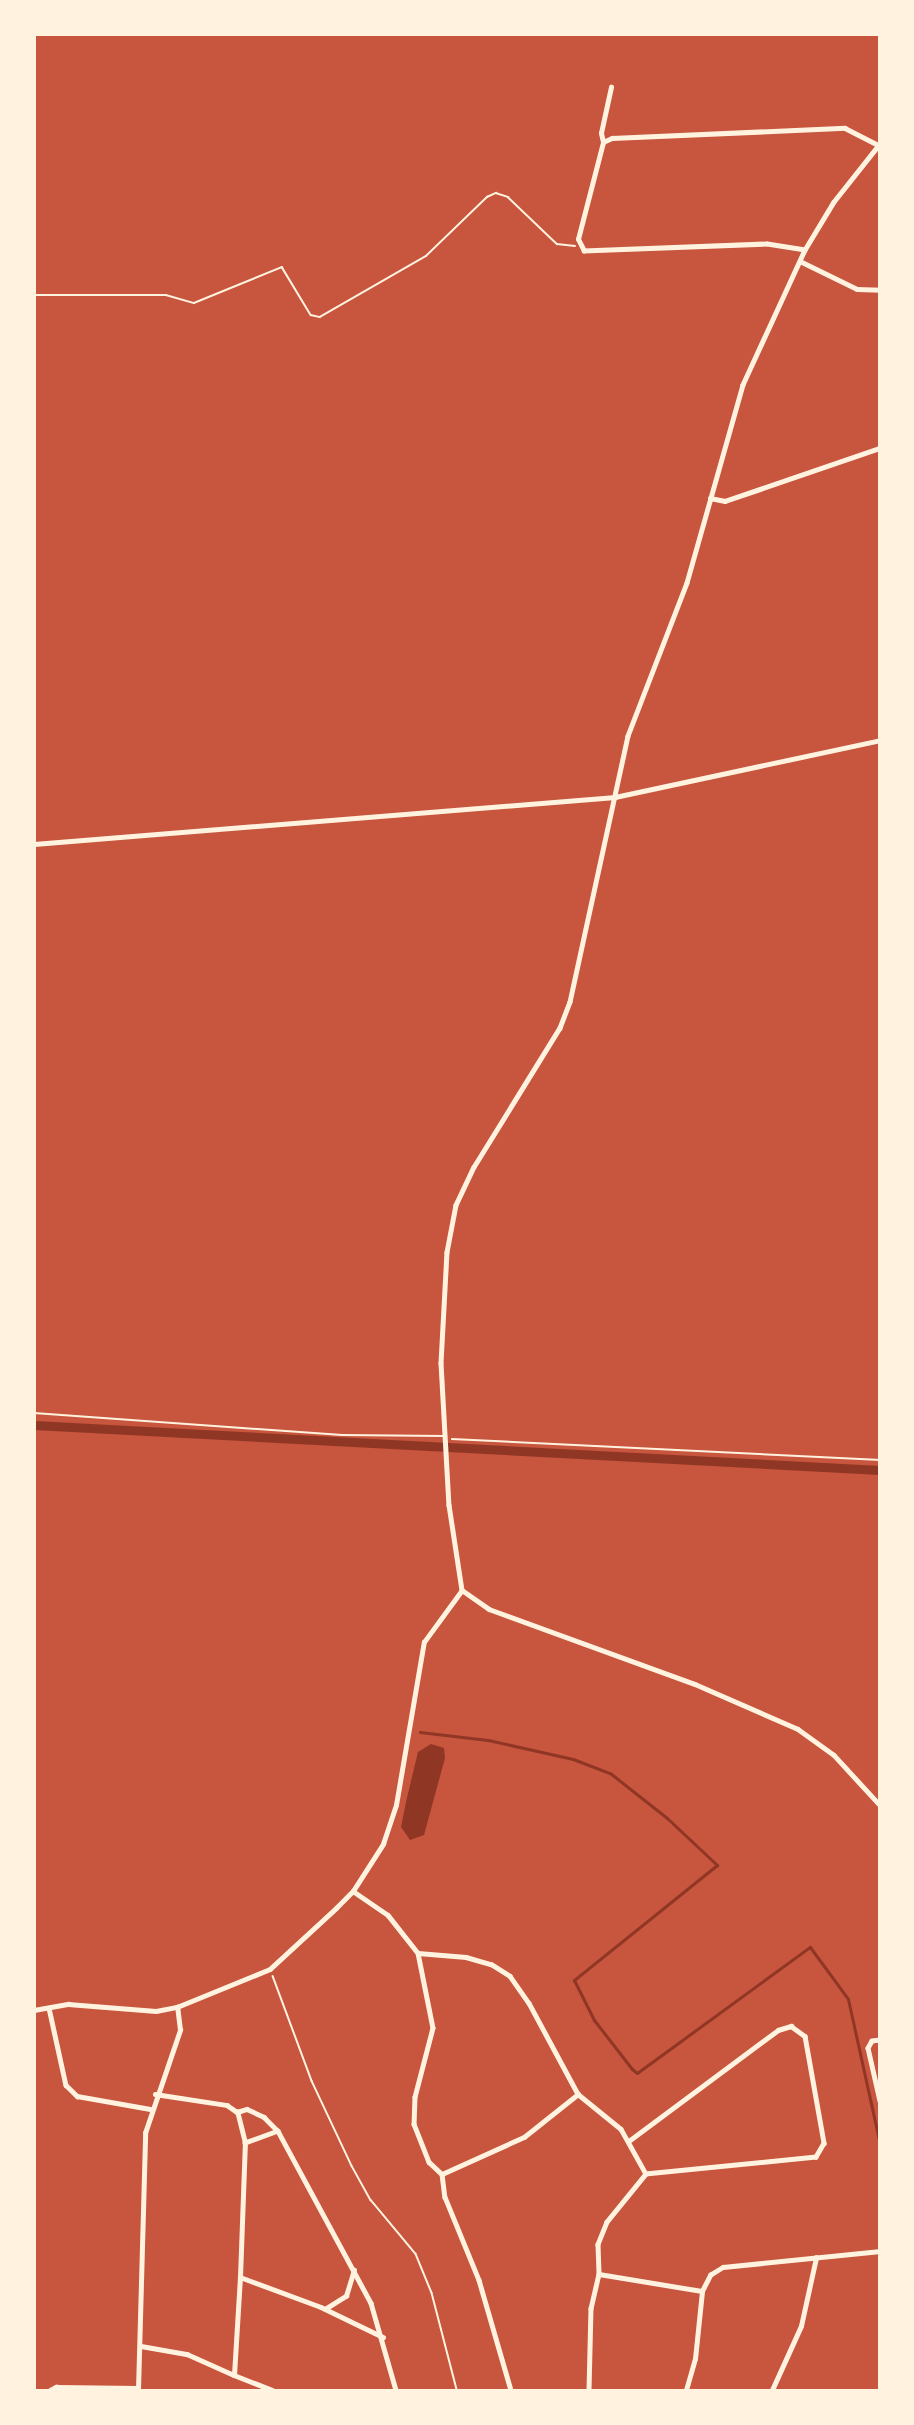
<!DOCTYPE html>
<style>
body{margin:0}
#map{position:relative;width:914px;height:2425px;overflow:hidden;background:#c8553d;font-family:Quicksand,sans-serif}
div>[style]{position:absolute}
.water>*{inset:0;background:#8f3625}
.stream>*{height:3px;margin:-1.5px;padding:0 1.5px;transform-origin:1.5px;border-radius:1.5px;background:#8f3625}
.canal>*{height:9px;margin:-4.5px;padding:0 4.5px;transform-origin:4.5px;border-radius:4.5px;background:#8f3625}
.path>*{height:1.5px;margin:-0.75px;padding:0 0.75px;transform-origin:0.75px;border-radius:0.75px;background:#fff3e0}
.service>*{height:2px;margin:-1px;padding:0 1px;transform-origin:1px;border-radius:1px;background:#fff3e0}
.minor>*{height:4.5px;margin:-2.25px;padding:0 2.25px;transform-origin:2.25px;border-radius:2.25px;background:#fff3e0}
span{translate:-50% -50%;white-space:nowrap;text-align:center;line-height:1.15;-webkit-text-stroke:5px #fff3e0;paint-order:stroke}
.frame{position:absolute;inset:0;border:36px solid #fff3e0;pointer-events:none}
</style>
<div id="map">
<div class="water">
<i style="clip-path:polygon(431px 1744px,444px 1748px,445px 1758px,424px 1835px,410px 1840px,401px 1827px,406px 1802px,418px 1752px)"></i>
</div>
<div class="stream">
<i style="left:420px;top:1732px;width:68px;rotate:6.7deg"></i>
<i style="left:488px;top:1740px;width:87px;rotate:12.6deg"></i>
<i style="left:573px;top:1759px;width:40px;rotate:21deg"></i>
<i style="left:610px;top:1773px;width:73px;rotate:38.3deg"></i>
<i style="left:667px;top:1818px;width:69px;rotate:43.2deg"></i>
<i style="left:717px;top:1865px;width:184px;rotate:141.2deg"></i>
<i style="left:574px;top:1980px;width:45px;rotate:63.4deg"></i>
<i style="left:594px;top:2020px;width:62px;rotate:52.2deg"></i>
<i style="left:632px;top:2069px;width:6px;rotate:39deg"></i>
<i style="left:637px;top:2073px;width:214px;rotate:-36.1deg"></i>
<i style="left:810px;top:1947px;width:64px;rotate:53.8deg"></i>
<i style="left:848px;top:1999px;width:148px;rotate:77.6deg"></i>
</div>
<div class="canal">
<i style="left:34px;top:1425px;width:847px;rotate:3.04deg"></i>
</div>
<div class="path">
<i style="left:34px;top:295px;width:132px"></i>
<i style="left:166px;top:295px;width:29px;rotate:16deg"></i>
<i style="left:194px;top:303px;width:95px;rotate:-22.2deg"></i>
<i style="left:282px;top:267px;width:56px;rotate:58.9deg"></i>
<i style="left:311px;top:315px;width:9px;rotate:13deg"></i>
<i style="left:320px;top:317px;width:122px;rotate:-29.9deg"></i>
<i style="left:426px;top:256px;width:85px;rotate:-44deg"></i>
<i style="left:487px;top:197px;width:10px;rotate:-24deg"></i>
<i style="left:496px;top:193px;width:13px;rotate:18deg"></i>
<i style="left:508px;top:197px;width:68px;rotate:43.8deg"></i>
<i style="left:557px;top:244px;width:18px;rotate:6deg"></i>
<i style="left:452px;top:1439px;width:429px;rotate:2.8deg"></i>
<i style="left:273px;top:1976px;width:112px;rotate:69.6deg"></i>
<i style="left:312px;top:2081px;width:94px;rotate:64.8deg"></i>
<i style="left:352px;top:2166px;width:39px;rotate:61deg"></i>
<i style="left:371px;top:2200px;width:70px;rotate:50.2deg"></i>
<i style="left:416px;top:2254px;width:42px;rotate:67.7deg"></i>
<i style="left:432px;top:2293px;width:100px;rotate:75.5deg"></i>
</div>
<div class="service">
<i style="left:34px;top:1413px;width:309px;rotate:4.1deg"></i>
<i style="left:342px;top:1435px;width:102px;rotate:0.6deg"></i>
</div>
<div class="minor">
<i style="left:603px;top:142px;width:9px;rotate:-103deg"></i>
<i style="left:601px;top:133px;width:47px;rotate:-77.7deg"></i>
<i style="left:880px;top:144px;width:74px;rotate:128.4deg"></i>
<i style="left:834px;top:202px;width:56px;rotate:121.1deg"></i>
<i style="left:805px;top:250px;width:149px;rotate:114.7deg"></i>
<i style="left:743px;top:385px;width:206px;rotate:105.8deg"></i>
<i style="left:687px;top:583px;width:164px;rotate:111.1deg"></i>
<i style="left:628px;top:736px;width:272px;rotate:102.3deg"></i>
<i style="left:570px;top:1002px;width:28px;rotate:111deg"></i>
<i style="left:560px;top:1028px;width:163px;rotate:121.7deg"></i>
<i style="left:474px;top:1167px;width:42px;rotate:115.3deg"></i>
<i style="left:456px;top:1205px;width:48px;rotate:100.8deg"></i>
<i style="left:447px;top:1252px;width:111px;rotate:93.1deg"></i>
<i style="left:441px;top:1363px;width:142px;rotate:86.8deg"></i>
<i style="left:449px;top:1505px;width:86px;rotate:81.3deg"></i>
<i style="left:462px;top:1590px;width:33px;rotate:35deg"></i>
<i style="left:489px;top:1609px;width:219px;rotate:20deg"></i>
<i style="left:695px;top:1684px;width:112px;rotate:23.6deg"></i>
<i style="left:798px;top:1729px;width:44px;rotate:35.8deg"></i>
<i style="left:834px;top:1755px;width:68px;rotate:47.4deg"></i>
<i style="left:805px;top:250px;width:38px;rotate:-171deg"></i>
<i style="left:767px;top:244px;width:183px;rotate:177.8deg"></i>
<i style="left:584px;top:251px;width:13px;rotate:-117deg"></i>
<i style="left:578px;top:239px;width:100px;rotate:-75.5deg"></i>
<i style="left:603px;top:142px;width:10px;rotate:-24deg"></i>
<i style="left:612px;top:138px;width:233px;rotate:-2.5deg"></i>
<i style="left:845px;top:128px;width:38px;rotate:27deg"></i>
<i style="left:802px;top:262px;width:61px;rotate:26.1deg"></i>
<i style="left:857px;top:289px;width:23px;rotate:2deg"></i>
<i style="left:710px;top:498px;width:15px;rotate:11deg"></i>
<i style="left:725px;top:501px;width:164px;rotate:-18.9deg"></i>
<i style="left:34px;top:844px;width:583px;rotate:-4.62deg"></i>
<i style="left:615px;top:797px;width:271px;rotate:-12.1deg"></i>
<i style="left:353px;top:1891px;width:42px;rotate:34.4deg"></i>
<i style="left:388px;top:1915px;width:48px;rotate:51.7deg"></i>
<i style="left:418px;top:1953px;width:76px;rotate:78.7deg"></i>
<i style="left:433px;top:2028px;width:71px;rotate:104.6deg"></i>
<i style="left:415px;top:2097px;width:27px;rotate:92deg"></i>
<i style="left:414px;top:2124px;width:41px;rotate:68.5deg"></i>
<i style="left:429px;top:2162px;width:18px;rotate:43deg"></i>
<i style="left:442px;top:2174px;width:23px;rotate:83deg"></i>
<i style="left:445px;top:2197px;width:90px;rotate:67.7deg"></i>
<i style="left:479px;top:2280px;width:115px;rotate:73.8deg"></i>
<i style="left:418px;top:1953px;width:48px;rotate:4.8deg"></i>
<i style="left:466px;top:1957px;width:26px;rotate:16deg"></i>
<i style="left:491px;top:1964px;width:22px;rotate:32deg"></i>
<i style="left:510px;top:1976px;width:33px;rotate:55deg"></i>
<i style="left:529px;top:2003px;width:103px;rotate:61.7deg"></i>
<i style="left:578px;top:2094px;width:55px;rotate:39.1deg"></i>
<i style="left:621px;top:2129px;width:51px;rotate:60.9deg"></i>
<i style="left:646px;top:2174px;width:62px;rotate:129.1deg"></i>
<i style="left:607px;top:2222px;width:24px;rotate:112deg"></i>
<i style="left:598px;top:2244px;width:30px;rotate:88deg"></i>
<i style="left:599px;top:2274px;width:35px;rotate:103deg"></i>
<i style="left:591px;top:2308px;width:82px;rotate:91.4deg"></i>
<i style="left:49px;top:2008px;width:79px;rotate:77.6deg"></i>
<i style="left:66px;top:2085px;width:16px;rotate:45deg"></i>
<i style="left:77px;top:2096px;width:74px;rotate:10.1deg"></i>
<i style="left:34px;top:2010px;width:35px;rotate:-10deg"></i>
<i style="left:68px;top:2004px;width:88px;rotate:4.5deg"></i>
<i style="left:156px;top:2011px;width:21px;rotate:-11deg"></i>
<i style="left:177px;top:2007px;width:100px;rotate:-22.2deg"></i>
<i style="left:270px;top:1969px;width:90px;rotate:-42.7deg"></i>
<i style="left:336px;top:1908px;width:24px;rotate:-45deg"></i>
<i style="left:353px;top:1891px;width:56px;rotate:-57.4deg"></i>
<i style="left:383px;top:1844px;width:41px;rotate:-71.6deg"></i>
<i style="left:396px;top:1805px;width:165px;rotate:-80.3deg"></i>
<i style="left:424px;top:1642px;width:64px;rotate:-53.8deg"></i>
<i style="left:880px;top:2040px;width:8px;rotate:173deg"></i>
<i style="left:872px;top:2041px;width:8px;rotate:120deg"></i>
<i style="left:868px;top:2048px;width:54px;rotate:77.2deg"></i>
<i style="left:155px;top:2094px;width:73px;rotate:8.7deg"></i>
<i style="left:227px;top:2105px;width:12px;rotate:35deg"></i>
<i style="left:247px;top:2109px;width:19px;rotate:25deg"></i>
<i style="left:264px;top:2117px;width:20px;rotate:45deg"></i>
<i style="left:278px;top:2131px;width:35px;rotate:160deg"></i>
<i style="left:245px;top:2143px;width:32px;rotate:-104deg"></i>
<i style="left:237px;top:2112px;width:10px;rotate:-17deg"></i>
<i style="left:278px;top:2131px;width:196px;rotate:61.6deg"></i>
<i style="left:371px;top:2303px;width:91px;rotate:74deg"></i>
<i style="left:630px;top:2140px;width:184px;rotate:-36.6deg"></i>
<i style="left:778px;top:2030px;width:14px;rotate:-17deg"></i>
<i style="left:791px;top:2026px;width:17px;rotate:36deg"></i>
<i style="left:805px;top:2036px;width:109px;rotate:79.9deg"></i>
<i style="left:824px;top:2143px;width:16px;rotate:120deg"></i>
<i style="left:816px;top:2157px;width:171px;rotate:174.3deg"></i>
<i style="left:442px;top:2174px;width:90px;rotate:-24.3deg"></i>
<i style="left:524px;top:2137px;width:69px;rotate:-38.5deg"></i>
<i style="left:599px;top:2274px;width:104px;rotate:9.4deg"></i>
<i style="left:702px;top:2291px;width:18px;rotate:-63deg"></i>
<i style="left:710px;top:2275px;width:15px;rotate:-32deg"></i>
<i style="left:723px;top:2267px;width:158px;rotate:-5.8deg"></i>
<i style="left:240px;top:2277px;width:134px;rotate:-87.9deg"></i>
<i style="left:325px;top:2309px;width:25px;rotate:-32deg"></i>
<i style="left:346px;top:2296px;width:27px;rotate:-73deg"></i>
<i style="left:141px;top:2346px;width:47px;rotate:9.9deg"></i>
<i style="left:187px;top:2354px;width:51px;rotate:24.1deg"></i>
<i style="left:234px;top:2375px;width:98px;rotate:-86.5deg"></i>
<i style="left:240px;top:2277px;width:86px;rotate:20.3deg"></i>
<i style="left:321px;top:2307px;width:69px;rotate:25.8deg"></i>
<i style="left:234px;top:2375px;width:41px;rotate:21.5deg"></i>
<i style="left:50px;top:2390px;width:7px;rotate:-27deg"></i>
<i style="left:56px;top:2387px;width:82px;rotate:0.7deg"></i>
<i style="left:138px;top:2390px;width:257px;rotate:-88.4deg"></i>
<i style="left:145px;top:2133px;width:109px;rotate:-71.2deg"></i>
<i style="left:180px;top:2030px;width:23px;rotate:-97deg"></i>
<i style="left:686px;top:2390px;width:32px;rotate:-74deg"></i>
<i style="left:695px;top:2359px;width:68px;rotate:-84.1deg"></i>
<i style="left:772px;top:2390px;width:70px;rotate:-65.6deg"></i>
<i style="left:801px;top:2326px;width:70px;rotate:-77.6deg"></i>
</div>
<div class="frame"></div>
</div>
